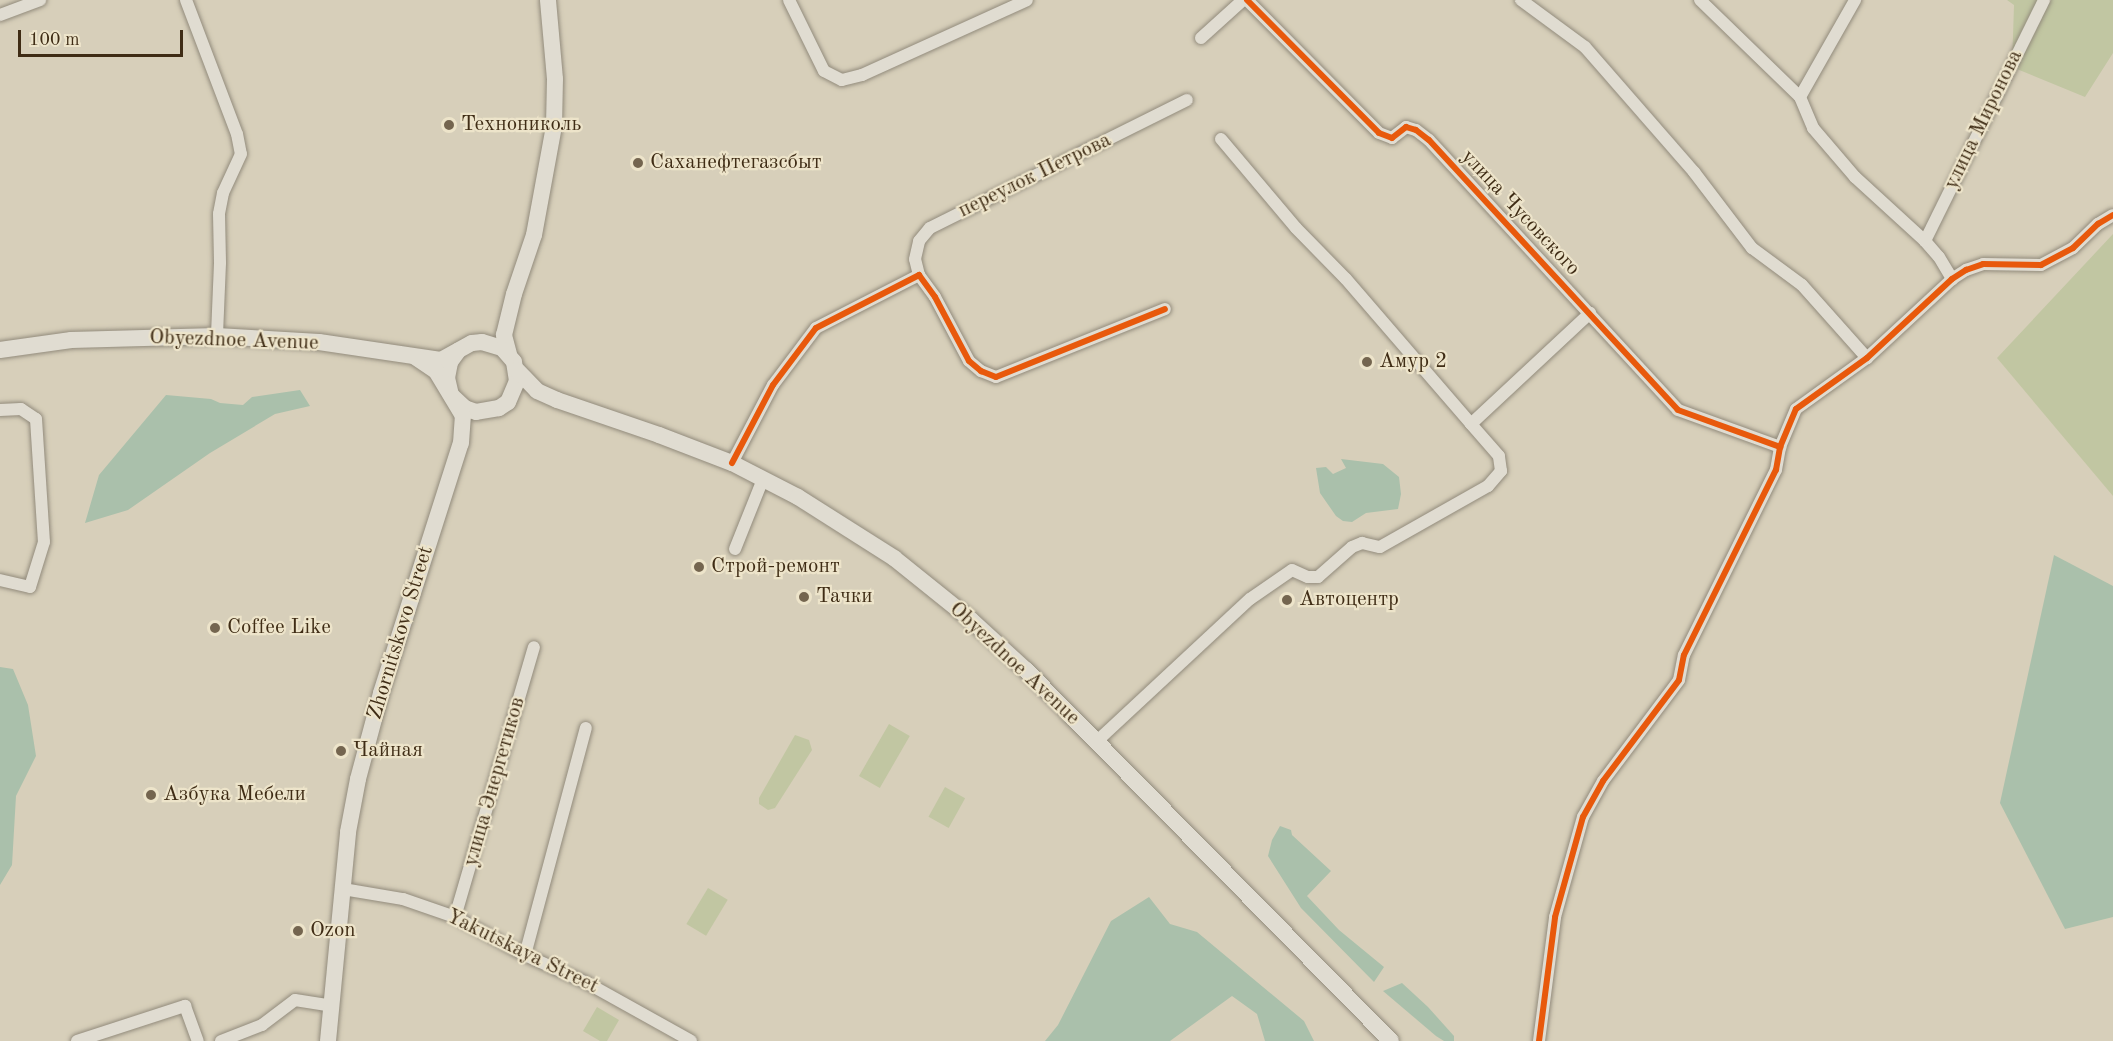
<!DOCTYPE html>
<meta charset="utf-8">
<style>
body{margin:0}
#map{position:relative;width:2113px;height:1041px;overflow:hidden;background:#d7cfba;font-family:"Old Standard TT",serif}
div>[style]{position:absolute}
.green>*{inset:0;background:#c1c6a2;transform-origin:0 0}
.water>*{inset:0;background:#aac0ab}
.roads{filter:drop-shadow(0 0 2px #928b7c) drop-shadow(0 0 2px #928b7c)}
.street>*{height:12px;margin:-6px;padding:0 6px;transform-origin:6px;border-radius:6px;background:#e0dcd1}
.secondary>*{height:16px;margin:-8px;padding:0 8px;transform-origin:8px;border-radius:8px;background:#e0dcd1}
.cycleway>*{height:6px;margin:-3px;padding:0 3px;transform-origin:3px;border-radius:3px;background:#e8590c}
.dots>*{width:16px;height:16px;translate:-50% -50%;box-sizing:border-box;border:3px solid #ede4ca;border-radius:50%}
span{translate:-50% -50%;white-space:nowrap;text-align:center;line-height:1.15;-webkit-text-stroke:4.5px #ede4ca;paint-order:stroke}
.street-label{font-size:21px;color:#3f2c15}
.poi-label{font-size:21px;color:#3f2c15}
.left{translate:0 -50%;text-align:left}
.scale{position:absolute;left:18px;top:30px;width:165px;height:27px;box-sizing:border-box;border:3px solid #3f2c15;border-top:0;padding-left:8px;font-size:18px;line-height:21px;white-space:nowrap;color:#3f2c15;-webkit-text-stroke:4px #ede4ca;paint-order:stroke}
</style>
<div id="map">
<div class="green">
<i style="clip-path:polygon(2007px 0,2113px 0,2113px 53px,2085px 97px,2012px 67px,2014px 5px)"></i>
<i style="clip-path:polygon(2113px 234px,2113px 496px,1997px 358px)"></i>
<i style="left:889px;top:724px;width:24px;height:60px;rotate:30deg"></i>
<i style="clip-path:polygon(795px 735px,809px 740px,812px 750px,775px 808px,768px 810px,759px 804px,759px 798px)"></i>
<i style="left:945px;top:787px;width:23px;height:34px;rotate:29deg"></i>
<i style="left:708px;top:888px;width:23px;height:42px;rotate:31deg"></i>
<i style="clip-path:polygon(597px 1007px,619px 1020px,607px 1041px,600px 1041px,583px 1031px)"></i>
</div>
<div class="water">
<i style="clip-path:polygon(300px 390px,310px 406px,275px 414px,210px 453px,128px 510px,85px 523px,99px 475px,166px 395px,211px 399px,220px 403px,243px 405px,252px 397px)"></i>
<i style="clip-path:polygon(1341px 459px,1383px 464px,1399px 477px,1401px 494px,1398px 509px,1366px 513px,1352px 522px,1343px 521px,1336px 516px,1320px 493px,1316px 468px,1326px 467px,1333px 474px,1346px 468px)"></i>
<i style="clip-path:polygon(2054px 555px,2113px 586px,2113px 917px,2065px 929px,2000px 803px)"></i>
<i style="clip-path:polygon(0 667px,13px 669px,28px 705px,36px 756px,16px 796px,12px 865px,0 885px)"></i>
<i style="clip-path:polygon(1280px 826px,1291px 830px,1292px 835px,1331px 871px,1307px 896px,1339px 930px,1384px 967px,1374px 982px,1301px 908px,1268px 856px,1272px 840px)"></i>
<i style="clip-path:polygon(1149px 897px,1170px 924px,1197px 932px,1304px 1021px,1314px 1041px,1265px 1041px,1257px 1014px,1232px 996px,1170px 1041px,1045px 1041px,1058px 1025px,1111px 921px)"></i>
<i style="clip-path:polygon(1402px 983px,1428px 1007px,1454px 1036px,1454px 1041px,1444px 1041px,1436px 1036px,1383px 991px)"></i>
</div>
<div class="roads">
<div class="street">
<i style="left:186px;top:0;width:143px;rotate:69.2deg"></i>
<i style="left:237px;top:134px;width:20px;rotate:79deg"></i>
<i style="left:241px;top:154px;width:43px;rotate:114.8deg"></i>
<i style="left:223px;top:193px;width:21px;rotate:101deg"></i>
<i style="left:219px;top:214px;width:49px;rotate:88.8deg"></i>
<i style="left:220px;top:263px;width:73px;rotate:92.4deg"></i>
<i style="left:789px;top:0;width:79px;rotate:63.8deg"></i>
<i style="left:824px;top:71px;width:20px;rotate:27deg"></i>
<i style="left:842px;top:80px;width:21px;rotate:-14deg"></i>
<i style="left:862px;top:75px;width:181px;rotate:-24.4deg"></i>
<i style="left:1247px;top:0;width:187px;rotate:45.2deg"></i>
<i style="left:1379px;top:133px;width:14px;rotate:21deg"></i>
<i style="left:1392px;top:138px;width:18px;rotate:-38deg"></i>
<i style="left:1406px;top:127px;width:10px;rotate:17deg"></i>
<i style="left:1416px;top:130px;width:16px;rotate:38deg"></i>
<i style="left:1429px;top:140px;width:367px;rotate:47.3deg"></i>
<i style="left:1678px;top:410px;width:109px;rotate:19.9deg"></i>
<i style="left:1521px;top:0;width:79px;rotate:36.3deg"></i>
<i style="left:1585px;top:47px;width:166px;rotate:48.9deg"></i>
<i style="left:1694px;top:172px;width:96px;rotate:52.7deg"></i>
<i style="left:1752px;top:248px;width:62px;rotate:36.5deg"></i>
<i style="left:1802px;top:285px;width:98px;rotate:48.3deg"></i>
<i style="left:1700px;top:0;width:139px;rotate:44.1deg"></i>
<i style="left:1800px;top:97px;width:34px;rotate:67deg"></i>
<i style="left:1813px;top:128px;width:65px;rotate:49.4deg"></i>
<i style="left:1855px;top:177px;width:95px;rotate:42.4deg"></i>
<i style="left:1925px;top:241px;width:21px;rotate:49deg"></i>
<i style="left:1939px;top:257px;width:26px;rotate:59deg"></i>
<i style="left:0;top:15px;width:43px;rotate:-20.6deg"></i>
<i style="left:1201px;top:38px;width:57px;rotate:-42.1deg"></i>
<i style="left:1800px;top:97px;width:112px;rotate:-60.4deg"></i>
<i style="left:1221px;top:139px;width:116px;rotate:49.9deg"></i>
<i style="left:1296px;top:228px;width:71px;rotate:45.6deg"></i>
<i style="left:1346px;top:279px;width:191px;rotate:49.2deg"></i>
<i style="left:1471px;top:424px;width:163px;rotate:-43deg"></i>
<i style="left:1925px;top:241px;width:269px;rotate:-63.7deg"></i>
<i style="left:919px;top:275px;width:16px;rotate:-104deg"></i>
<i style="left:915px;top:259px;width:18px;rotate:-77deg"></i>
<i style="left:919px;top:241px;width:17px;rotate:-50deg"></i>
<i style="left:930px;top:228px;width:287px;rotate:-26.5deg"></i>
<i style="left:0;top:410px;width:21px;rotate:-3deg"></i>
<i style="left:21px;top:409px;width:18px;rotate:34deg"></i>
<i style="left:36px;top:419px;width:123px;rotate:86.3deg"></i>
<i style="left:44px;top:542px;width:47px;rotate:107.3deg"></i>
<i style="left:30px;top:587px;width:31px;rotate:-167deg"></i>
<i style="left:732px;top:463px;width:88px;rotate:-62.3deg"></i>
<i style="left:773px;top:385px;width:71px;rotate:-53deg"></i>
<i style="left:816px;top:328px;width:116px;rotate:-27.2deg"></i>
<i style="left:919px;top:275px;width:27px;rotate:54deg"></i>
<i style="left:935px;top:297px;width:72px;rotate:62deg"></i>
<i style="left:969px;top:361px;width:16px;rotate:40deg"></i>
<i style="left:981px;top:371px;width:16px;rotate:22deg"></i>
<i style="left:996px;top:377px;width:182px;rotate:-21.9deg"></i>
<i style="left:735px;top:549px;width:75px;rotate:-68.2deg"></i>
<i style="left:1096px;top:742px;width:210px;rotate:-42.9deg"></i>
<i style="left:1250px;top:599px;width:51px;rotate:-34.6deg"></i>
<i style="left:1292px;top:570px;width:17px;rotate:24deg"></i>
<i style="left:1308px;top:577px;width:10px"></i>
<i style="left:1318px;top:577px;width:45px;rotate:-41.4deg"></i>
<i style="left:1352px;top:547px;width:11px;rotate:-22deg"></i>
<i style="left:1362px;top:543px;width:18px;rotate:13deg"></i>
<i style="left:1380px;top:547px;width:124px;rotate:-29.5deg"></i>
<i style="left:1488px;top:486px;width:20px;rotate:-49deg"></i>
<i style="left:1501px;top:471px;width:15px;rotate:-98deg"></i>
<i style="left:1499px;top:456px;width:43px;rotate:-131.2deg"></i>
<i style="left:343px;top:889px;width:61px;rotate:9.5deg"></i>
<i style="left:403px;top:899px;width:55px;rotate:19.1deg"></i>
<i style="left:455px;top:917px;width:80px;rotate:28.5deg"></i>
<i style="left:525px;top:955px;width:68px;rotate:24.3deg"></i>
<i style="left:587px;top:983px;width:119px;rotate:29.1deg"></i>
<i style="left:455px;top:917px;width:281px;rotate:-73.7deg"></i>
<i style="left:525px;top:955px;width:235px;rotate:-75deg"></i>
<i style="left:77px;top:1041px;width:114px;rotate:-18deg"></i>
<i style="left:185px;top:1006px;width:37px;rotate:70deg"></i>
<i style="left:221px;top:1041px;width:44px;rotate:-21.3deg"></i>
<i style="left:262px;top:1025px;width:41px;rotate:-37.1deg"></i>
<i style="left:295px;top:1000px;width:37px;rotate:9deg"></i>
<i style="left:1539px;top:1041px;width:125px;rotate:-82.6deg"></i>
<i style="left:1555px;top:917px;width:104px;rotate:-74.4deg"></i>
<i style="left:1583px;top:817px;width:41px;rotate:-60.9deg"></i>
<i style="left:1603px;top:781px;width:126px;rotate:-53deg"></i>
<i style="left:1679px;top:680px;width:25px;rotate:-79deg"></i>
<i style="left:1684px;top:655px;width:207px;rotate:-63.6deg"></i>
<i style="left:1776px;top:470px;width:23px;rotate:-80deg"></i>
<i style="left:1780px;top:447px;width:41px;rotate:-67.2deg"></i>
<i style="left:1796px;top:409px;width:87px;rotate:-35.7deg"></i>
<i style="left:1867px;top:358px;width:116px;rotate:-42.9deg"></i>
<i style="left:1952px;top:279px;width:17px;rotate:-33deg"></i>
<i style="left:1966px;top:270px;width:18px;rotate:-19deg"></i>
<i style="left:1983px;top:264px;width:58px;rotate:1deg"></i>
<i style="left:2041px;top:265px;width:36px;rotate:-28deg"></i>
<i style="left:2073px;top:248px;width:35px;rotate:-44deg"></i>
<i style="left:2098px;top:224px;width:17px;rotate:-31deg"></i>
</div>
<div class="secondary">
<i style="left:0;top:350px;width:72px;rotate:-8deg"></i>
<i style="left:71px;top:340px;width:146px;rotate:-1.6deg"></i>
<i style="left:217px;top:336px;width:102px;rotate:3.4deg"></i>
<i style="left:319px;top:342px;width:123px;rotate:8.4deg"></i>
<i style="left:441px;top:360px;width:35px;rotate:-29deg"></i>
<i style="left:472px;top:343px;width:10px;rotate:-6deg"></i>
<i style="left:482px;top:342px;width:21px;rotate:17deg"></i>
<i style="left:502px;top:348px;width:18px;rotate:49deg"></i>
<i style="left:514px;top:362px;width:19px;rotate:81deg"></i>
<i style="left:517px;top:381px;width:23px;rotate:113deg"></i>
<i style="left:508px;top:402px;width:11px;rotate:146deg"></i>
<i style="left:499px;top:408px;width:23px;rotate:170deg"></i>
<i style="left:476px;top:412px;width:12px;rotate:-160deg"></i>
<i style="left:465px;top:408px;width:19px;rotate:-137deg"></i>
<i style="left:451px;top:395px;width:17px;rotate:-103deg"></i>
<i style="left:447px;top:378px;width:16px;rotate:-79deg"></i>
<i style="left:450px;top:362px;width:14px;rotate:-54deg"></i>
<i style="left:509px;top:354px;width:20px;rotate:-105deg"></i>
<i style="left:504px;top:335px;width:42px;rotate:-76.3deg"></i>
<i style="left:514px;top:294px;width:62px;rotate:-71.3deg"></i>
<i style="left:534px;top:235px;width:111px;rotate:-79.6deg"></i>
<i style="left:554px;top:126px;width:47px;rotate:-88.8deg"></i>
<i style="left:555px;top:79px;width:79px;rotate:-95.1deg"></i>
<i style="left:517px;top:370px;width:29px;rotate:46deg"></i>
<i style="left:537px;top:391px;width:22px;rotate:24deg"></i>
<i style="left:557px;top:400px;width:108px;rotate:18.9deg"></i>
<i style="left:659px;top:435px;width:78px;rotate:21deg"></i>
<i style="left:732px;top:463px;width:74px;rotate:27.3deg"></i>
<i style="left:798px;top:497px;width:114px;rotate:32.4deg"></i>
<i style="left:894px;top:558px;width:99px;rotate:38.8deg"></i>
<i style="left:971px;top:620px;width:74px;rotate:42.3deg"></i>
<i style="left:1026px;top:670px;width:520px;rotate:45.47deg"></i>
<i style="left:328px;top:1041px;width:210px;rotate:-84.5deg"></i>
<i style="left:348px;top:832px;width:54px;rotate:-79.3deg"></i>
<i style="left:358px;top:779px;width:89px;rotate:-75deg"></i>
<i style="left:381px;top:693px;width:262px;rotate:-72.3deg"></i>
<i style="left:461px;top:443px;width:27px;rotate:-86deg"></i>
<i style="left:463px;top:416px;width:52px;rotate:-121deg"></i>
<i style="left:436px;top:371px;width:25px;rotate:-146deg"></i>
</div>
</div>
<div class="cycleway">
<i style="left:1247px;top:0;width:187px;rotate:45.2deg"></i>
<i style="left:1379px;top:133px;width:14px;rotate:21deg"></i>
<i style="left:1392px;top:138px;width:18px;rotate:-38deg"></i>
<i style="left:1406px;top:127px;width:10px;rotate:17deg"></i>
<i style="left:1416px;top:130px;width:16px;rotate:38deg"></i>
<i style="left:1429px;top:140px;width:367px;rotate:47.3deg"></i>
<i style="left:1678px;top:410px;width:109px;rotate:19.9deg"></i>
<i style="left:732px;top:463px;width:88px;rotate:-62.3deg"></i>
<i style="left:773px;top:385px;width:71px;rotate:-53deg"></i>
<i style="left:816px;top:328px;width:116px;rotate:-27.2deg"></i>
<i style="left:919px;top:275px;width:27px;rotate:54deg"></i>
<i style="left:935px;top:297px;width:72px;rotate:62deg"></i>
<i style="left:969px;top:361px;width:16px;rotate:40deg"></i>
<i style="left:981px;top:371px;width:16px;rotate:22deg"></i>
<i style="left:996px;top:377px;width:182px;rotate:-21.9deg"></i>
<i style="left:1539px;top:1041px;width:125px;rotate:-82.6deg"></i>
<i style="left:1555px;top:917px;width:104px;rotate:-74.4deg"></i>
<i style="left:1583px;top:817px;width:41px;rotate:-60.9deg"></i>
<i style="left:1603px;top:781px;width:126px;rotate:-53deg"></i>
<i style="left:1679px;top:680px;width:25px;rotate:-79deg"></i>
<i style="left:1684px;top:655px;width:207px;rotate:-63.6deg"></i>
<i style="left:1776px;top:470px;width:23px;rotate:-80deg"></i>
<i style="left:1780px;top:447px;width:41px;rotate:-67.2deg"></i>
<i style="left:1796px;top:409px;width:87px;rotate:-35.7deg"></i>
<i style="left:1867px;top:358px;width:116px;rotate:-42.9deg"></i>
<i style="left:1952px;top:279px;width:17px;rotate:-33deg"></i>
<i style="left:1966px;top:270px;width:18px;rotate:-19deg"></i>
<i style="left:1983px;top:264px;width:58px;rotate:1deg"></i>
<i style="left:2041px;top:265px;width:36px;rotate:-28deg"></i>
<i style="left:2073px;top:248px;width:35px;rotate:-44deg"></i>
<i style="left:2098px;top:224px;width:17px;rotate:-31deg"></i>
</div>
<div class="dots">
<i style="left:449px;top:125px;background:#74654f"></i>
<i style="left:638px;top:163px;background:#74654f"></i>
<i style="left:1367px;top:362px;background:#74654f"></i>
<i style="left:699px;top:567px;background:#74654f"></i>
<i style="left:804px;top:597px;background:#74654f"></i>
<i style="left:1287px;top:600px;background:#74654f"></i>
<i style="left:215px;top:628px;background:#74654f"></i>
<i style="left:341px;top:751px;background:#74654f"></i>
<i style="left:151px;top:795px;background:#74654f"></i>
<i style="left:298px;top:931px;background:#74654f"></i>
</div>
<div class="street-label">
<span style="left:1984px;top:120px;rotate:-64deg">улица Миронова</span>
<span style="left:1035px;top:176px;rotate:-26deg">переулок Петрова</span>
<span style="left:1520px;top:213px;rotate:47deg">улица Чусовского</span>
<span style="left:234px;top:341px;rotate:2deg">Obyezdnoe Avenue</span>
<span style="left:401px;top:633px;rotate:-73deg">Zhornitskovo Street</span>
<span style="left:1014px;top:664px;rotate:43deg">Obyezdnoe Avenue</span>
<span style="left:495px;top:782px;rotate:-74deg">улица Энергетиков</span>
<span style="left:522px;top:952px;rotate:26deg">Yakutskaya Street</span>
</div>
<div class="poi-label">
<span class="left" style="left:461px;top:125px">Технониколь</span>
<span class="left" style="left:650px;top:163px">Саханефтегазсбыт</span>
<span class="left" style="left:1379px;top:362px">Амур 2</span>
<span class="left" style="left:711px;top:567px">Строй-ремонт</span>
<span class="left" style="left:816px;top:597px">Тачки</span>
<span class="left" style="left:1299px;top:600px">Автоцентр</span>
<span class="left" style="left:227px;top:628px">Coffee Like</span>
<span class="left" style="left:353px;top:751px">Чайная</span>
<span class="left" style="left:163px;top:795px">Азбука Мебели</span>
<span class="left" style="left:310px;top:931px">Ozon</span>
</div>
<div class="scale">100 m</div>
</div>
